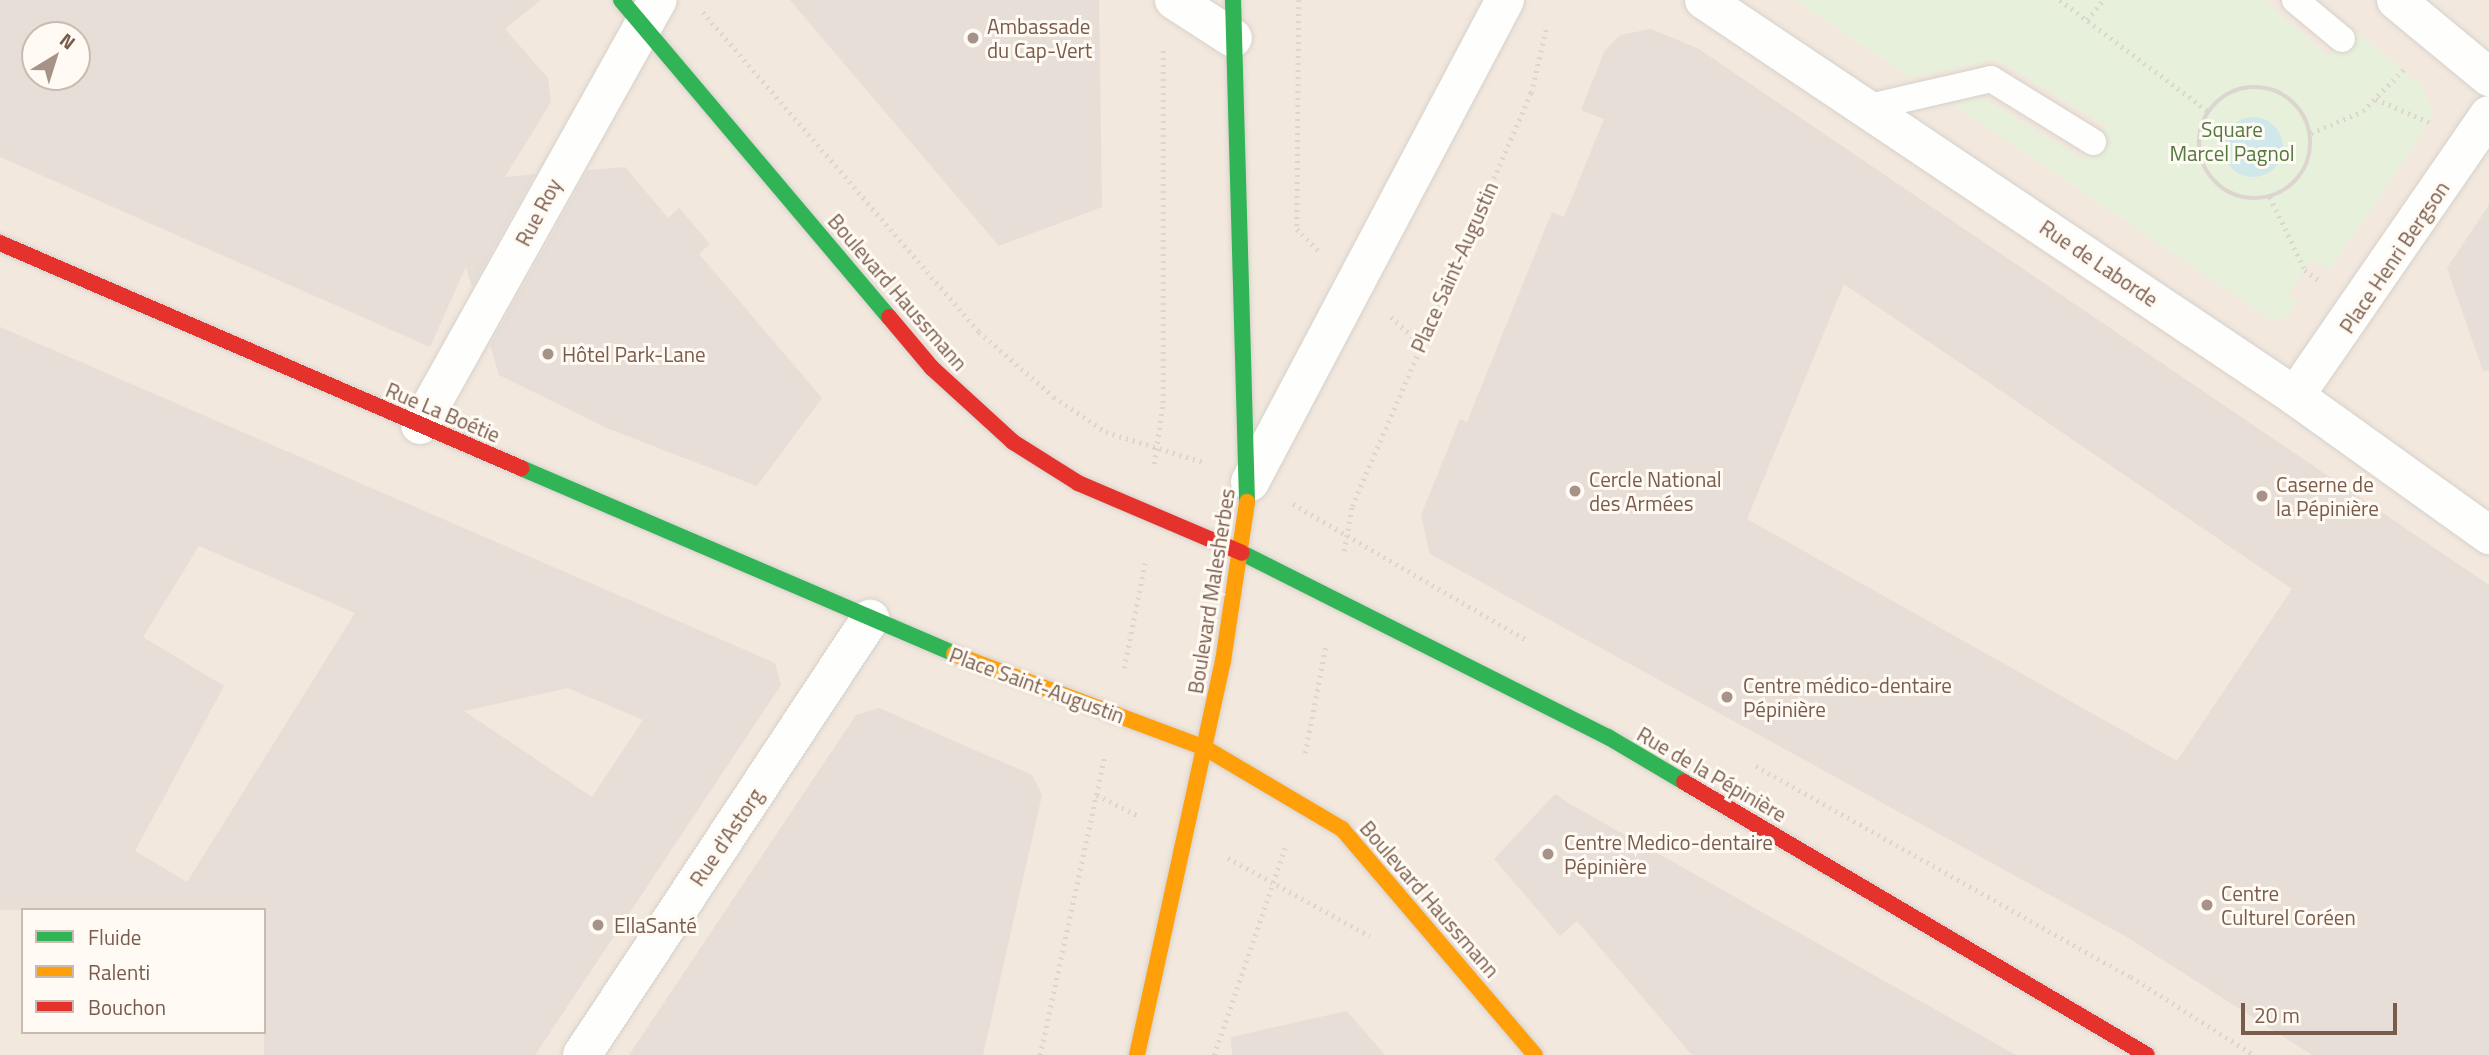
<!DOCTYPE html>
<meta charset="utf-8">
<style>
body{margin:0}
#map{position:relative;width:2489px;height:1055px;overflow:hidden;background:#f9f5f0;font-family:"Titillium Web",sans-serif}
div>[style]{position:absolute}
.residential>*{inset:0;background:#f2e8de}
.green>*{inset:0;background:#e7f0db}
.water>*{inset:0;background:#d0e8ea}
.round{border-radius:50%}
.building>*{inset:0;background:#e6ded7}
.path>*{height:4.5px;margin-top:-2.25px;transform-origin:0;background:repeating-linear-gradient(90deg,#dcd5d0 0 2px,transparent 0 7px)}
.path>.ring{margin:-2.25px;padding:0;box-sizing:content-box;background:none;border:4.5px solid #dcd5d0;border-radius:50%}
.roads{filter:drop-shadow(0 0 2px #d7d1cb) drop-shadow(0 0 2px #d7d1cb)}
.lane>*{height:26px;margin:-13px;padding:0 13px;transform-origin:13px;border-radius:13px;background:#fefefd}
.street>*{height:38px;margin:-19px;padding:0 19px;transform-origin:19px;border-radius:19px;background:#fefefd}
.fast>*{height:16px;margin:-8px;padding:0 8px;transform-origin:8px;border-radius:8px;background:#30b455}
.slow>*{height:16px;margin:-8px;padding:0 8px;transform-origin:8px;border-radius:8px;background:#ff9f0a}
.jam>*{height:16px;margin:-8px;padding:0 8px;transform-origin:8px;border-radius:8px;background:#e5322d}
.dots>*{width:19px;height:19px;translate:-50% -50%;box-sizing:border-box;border:4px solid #fffaf3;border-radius:50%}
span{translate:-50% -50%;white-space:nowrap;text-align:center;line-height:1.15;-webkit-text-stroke:6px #fffaf3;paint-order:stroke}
.poi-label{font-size:21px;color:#7a5c4d}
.left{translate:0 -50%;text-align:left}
.park-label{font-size:21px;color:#537a41}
.street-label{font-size:21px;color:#7a5c4d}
.legend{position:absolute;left:21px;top:908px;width:245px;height:126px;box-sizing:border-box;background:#fffaf3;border:2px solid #cabbb1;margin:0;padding:9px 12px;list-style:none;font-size:21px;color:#7a5c4d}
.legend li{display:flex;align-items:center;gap:14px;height:35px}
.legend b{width:35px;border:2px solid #cabbb1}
.north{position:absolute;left:21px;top:21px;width:70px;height:70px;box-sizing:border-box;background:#fffaf3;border:2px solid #cabbb1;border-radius:50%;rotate:38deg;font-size:19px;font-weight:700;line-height:28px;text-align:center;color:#7a5c4d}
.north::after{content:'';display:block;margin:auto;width:24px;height:32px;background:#a69286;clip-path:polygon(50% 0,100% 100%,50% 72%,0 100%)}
.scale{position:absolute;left:2241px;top:1003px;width:156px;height:32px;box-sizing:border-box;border:4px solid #7a5c4d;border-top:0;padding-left:9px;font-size:21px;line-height:24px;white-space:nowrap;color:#7a5c4d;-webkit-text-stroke:5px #fffaf3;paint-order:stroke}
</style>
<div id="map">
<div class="residential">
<i style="clip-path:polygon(evenodd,0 0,2489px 0,2489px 1055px,0 1055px,0 0,35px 35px,77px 35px,77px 77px,35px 77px,35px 35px,0 0,23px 910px,264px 910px,264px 1032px,23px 1032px,23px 910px)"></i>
</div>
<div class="green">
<i style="clip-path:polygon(1795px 0,2263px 0,2328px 56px,2351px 28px,2424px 87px,2433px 117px,2330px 270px,2312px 259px,2289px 294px,2298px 301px,2285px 318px,2271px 320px,1953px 104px,1982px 97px,2083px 159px,2106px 126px,1996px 59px,1911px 78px)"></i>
</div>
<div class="water">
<i class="round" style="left:2223px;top:117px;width:60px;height:60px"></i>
</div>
<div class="building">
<i style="clip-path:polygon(evenodd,0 0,541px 0,505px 29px,548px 78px,551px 102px,505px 177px,535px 174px,472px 287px,466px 267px,430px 347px,0 157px,0 0,35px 35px,77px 35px,77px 77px,35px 77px,35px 35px)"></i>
<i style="clip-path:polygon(790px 0,1099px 0,1102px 207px,999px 246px)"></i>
<i style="clip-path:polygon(evenodd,1651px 29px,1699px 49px,2489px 585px,2489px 1055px,2312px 1055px,2130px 939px,1430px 554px,1421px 515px,1460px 419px,1467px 422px,1552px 212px,1564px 217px,1589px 156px,1604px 119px,1581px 110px,1605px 50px,1620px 35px,1651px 29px,1844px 284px,2292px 589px,2177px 761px,1747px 519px,1844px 284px)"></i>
<i style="clip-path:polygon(625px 167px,668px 218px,679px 208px,710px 244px,699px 254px,822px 398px,757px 486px,609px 429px,499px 375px,490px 345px,588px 170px)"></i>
<i style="clip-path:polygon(2489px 205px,2489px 370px,2483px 371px,2447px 268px)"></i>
<i style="clip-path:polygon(evenodd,0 327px,775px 663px,781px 685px,535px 1055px,264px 1055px,264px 910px,0 910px,0 327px,199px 546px,355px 613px,187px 882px,135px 851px,224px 686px,143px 637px,199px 546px,0 327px,568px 688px,643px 720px,592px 797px,464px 711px,568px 688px)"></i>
<i style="clip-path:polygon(879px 708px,1032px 775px,1042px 795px,983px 1055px,629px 1055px,856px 715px)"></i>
<i style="clip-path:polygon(1555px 794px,1570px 804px,2016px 1055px,1692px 1055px,1577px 921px,1560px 936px,1494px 859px)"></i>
<i style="clip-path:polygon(1347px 1011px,1385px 1055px,1232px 1055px,1231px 1037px)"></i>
</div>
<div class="path">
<i style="left:1299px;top:0;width:229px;rotate:90.5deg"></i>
<i style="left:1297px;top:229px;width:33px;rotate:45deg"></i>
<i style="left:2060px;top:0;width:185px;rotate:36.9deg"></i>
<i style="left:703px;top:12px;width:423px;rotate:49.2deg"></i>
<i style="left:979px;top:332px;width:99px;rotate:40.9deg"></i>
<i style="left:1054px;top:397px;width:63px;rotate:33.9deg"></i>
<i style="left:1106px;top:432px;width:102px;rotate:17.2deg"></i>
<i style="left:2087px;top:20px;width:26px;rotate:-51deg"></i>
<i class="ring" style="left:2199px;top:87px;width:107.5px;height:107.5px"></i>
<i style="left:2376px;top:99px;width:58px;rotate:23.5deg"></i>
<i style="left:2311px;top:133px;width:56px;rotate:-22.9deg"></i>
<i style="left:2363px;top:111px;width:62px;rotate:-45.7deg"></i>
<i style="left:2270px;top:197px;width:81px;rotate:64.4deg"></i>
<i style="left:2305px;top:270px;width:17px;rotate:36deg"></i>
<i style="left:1391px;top:317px;width:39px;rotate:42deg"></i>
<i style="left:1154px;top:464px;width:62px;rotate:-81.6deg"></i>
<i style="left:1163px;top:403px;width:353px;rotate:-90deg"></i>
<i style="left:1293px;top:504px;width:271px;rotate:30.2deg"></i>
<i style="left:1344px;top:551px;width:46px;rotate:-79.9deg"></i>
<i style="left:1352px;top:506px;width:450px;rotate:-66.6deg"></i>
<i style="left:1531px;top:93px;width:70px;rotate:-76.8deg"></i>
<i style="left:1124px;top:668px;width:107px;rotate:-78.7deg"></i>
<i style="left:1305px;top:753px;width:110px;rotate:-79deg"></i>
<i style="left:1756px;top:766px;width:430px;rotate:29.4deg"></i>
<i style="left:2131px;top:977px;width:146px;rotate:32.4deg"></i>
<i style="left:1097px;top:795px;width:49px;rotate:26.6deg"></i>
<i style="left:1228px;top:858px;width:162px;rotate:28.8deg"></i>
<i style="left:1040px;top:1055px;width:304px;rotate:-77.8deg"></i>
<i style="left:1214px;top:1055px;width:219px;rotate:-71.1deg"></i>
</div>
<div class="roads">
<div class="lane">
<i style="left:2295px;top:0;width:61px;rotate:39.7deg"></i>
<i style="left:1870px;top:107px;width:124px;rotate:-13deg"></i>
<i style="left:1991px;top:79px;width:120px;rotate:31.7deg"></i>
</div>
<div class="street">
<i style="left:1174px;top:0;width:70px;rotate:32.8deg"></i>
<i style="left:1704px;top:0;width:711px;rotate:33.82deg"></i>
<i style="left:2295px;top:396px;width:239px;rotate:35.6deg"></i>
<i style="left:2396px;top:0;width:121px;rotate:39.6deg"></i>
<i style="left:2295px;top:396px;width:341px;rotate:-55.4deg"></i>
<i style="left:420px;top:425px;width:487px;rotate:-60.8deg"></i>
<i style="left:1250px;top:482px;width:545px;rotate:-62.12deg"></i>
<i style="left:582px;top:1055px;width:523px;rotate:-56.55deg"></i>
</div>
<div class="fast">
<i style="left:621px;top:0;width:415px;rotate:49.8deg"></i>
<i style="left:1233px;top:0;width:502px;rotate:88.4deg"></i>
<i style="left:521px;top:468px;width:471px;rotate:23.2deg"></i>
<i style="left:1242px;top:553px;width:410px;rotate:26.7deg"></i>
<i style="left:1608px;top:737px;width:88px;rotate:30.6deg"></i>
</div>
<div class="slow">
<i style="left:954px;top:654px;width:268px;rotate:20.5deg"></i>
<i style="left:1205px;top:748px;width:159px;rotate:30.6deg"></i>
<i style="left:1342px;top:829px;width:297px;rotate:49.5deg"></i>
<i style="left:1137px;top:1055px;width:403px;rotate:-77.7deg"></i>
<i style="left:1223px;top:661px;width:161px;rotate:-81.4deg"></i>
</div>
<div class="jam">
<i style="left:0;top:243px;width:568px;rotate:23.36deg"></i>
<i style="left:889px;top:317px;width:67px;rotate:49.9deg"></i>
<i style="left:932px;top:368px;width:110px;rotate:42.4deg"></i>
<i style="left:1013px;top:442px;width:77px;rotate:32.2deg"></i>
<i style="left:1078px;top:483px;width:178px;rotate:23.1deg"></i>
<i style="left:1684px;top:782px;width:537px;rotate:30.52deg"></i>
</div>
</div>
<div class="dots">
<i style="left:973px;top:38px;background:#a69286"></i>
<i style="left:548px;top:354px;background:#a69286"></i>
<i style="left:1575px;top:491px;background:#a69286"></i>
<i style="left:2262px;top:496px;background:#a69286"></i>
<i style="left:1727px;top:697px;background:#a69286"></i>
<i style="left:1548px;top:854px;background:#a69286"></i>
<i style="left:2207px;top:905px;background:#a69286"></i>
<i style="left:598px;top:925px;background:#a69286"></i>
</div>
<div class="poi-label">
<span class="left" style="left:987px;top:38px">Ambassade<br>du Cap-Vert</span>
<span class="left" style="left:562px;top:354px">Hôtel Park-Lane</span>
<span class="left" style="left:1589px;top:491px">Cercle National<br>des Armées</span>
<span class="left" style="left:2276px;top:496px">Caserne de<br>la Pépinière</span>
<span class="left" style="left:1743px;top:697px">Centre médico-dentaire<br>Pépinière</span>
<span class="left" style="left:1564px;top:854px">Centre Medico-dentaire<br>Pépinière</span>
<span class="left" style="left:2221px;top:905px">Centre<br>Culturel Coréen</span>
<span class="left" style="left:614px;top:925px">EllaSanté</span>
</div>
<div class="park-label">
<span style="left:2232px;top:141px">Square<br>Marcel Pagnol</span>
</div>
<div class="street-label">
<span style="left:538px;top:212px;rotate:-62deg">Rue Roy</span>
<span style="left:2394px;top:257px;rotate:-56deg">Place Henri Bergson</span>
<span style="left:2099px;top:263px;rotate:34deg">Rue de Laborde</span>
<span style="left:1454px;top:267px;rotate:-66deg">Place Saint-Augustin</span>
<span style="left:898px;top:292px;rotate:49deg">Boulevard Haussmann</span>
<span style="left:443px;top:412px;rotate:23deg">Rue La Boétie</span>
<span style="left:1211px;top:591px;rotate:-81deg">Boulevard Malesherbes</span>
<span style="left:1037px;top:685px;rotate:20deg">Place Saint-Augustin</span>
<span style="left:1712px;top:774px;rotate:30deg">Rue de la Pépinière</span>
<span style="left:726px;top:837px;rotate:-56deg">Rue d'Astorg</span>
<span style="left:1430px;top:899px;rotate:49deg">Boulevard Haussmann</span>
</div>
<ul class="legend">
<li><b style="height:9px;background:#30b455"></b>Fluide</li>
<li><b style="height:9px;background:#ff9f0a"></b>Ralenti</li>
<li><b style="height:9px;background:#e5322d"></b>Bouchon</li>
</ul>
<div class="north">N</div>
<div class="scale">20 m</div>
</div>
